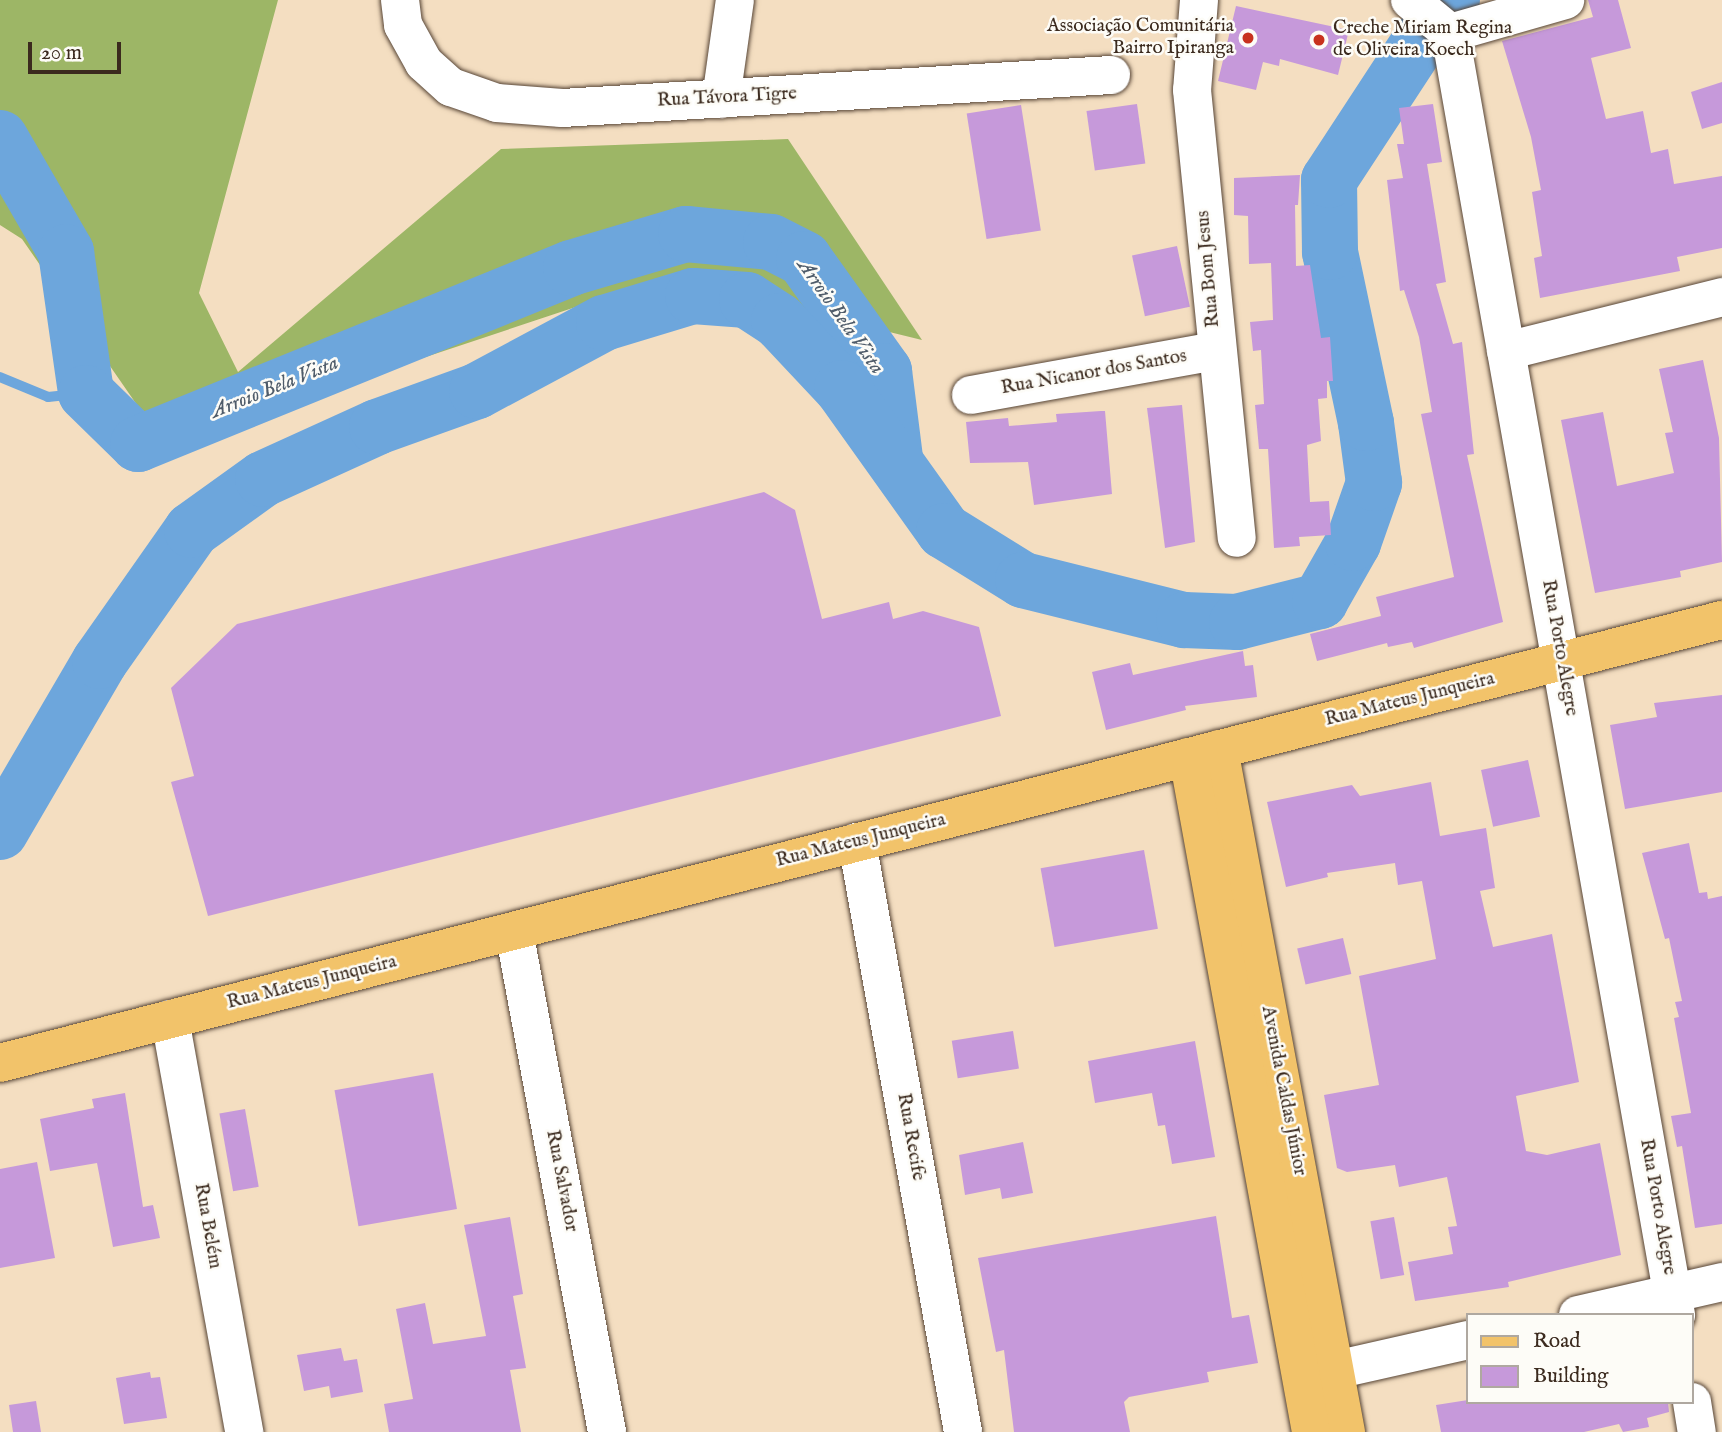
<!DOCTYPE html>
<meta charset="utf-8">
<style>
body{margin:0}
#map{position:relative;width:1722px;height:1432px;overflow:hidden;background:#f4dec1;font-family:"IM FELL English",serif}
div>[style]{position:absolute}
.forest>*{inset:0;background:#9db666}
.stream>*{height:10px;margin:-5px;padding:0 5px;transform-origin:5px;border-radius:5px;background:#6da6dc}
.river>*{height:56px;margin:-28px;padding:0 28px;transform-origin:28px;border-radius:28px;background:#6da6dc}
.building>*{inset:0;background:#c699da;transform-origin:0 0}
.roads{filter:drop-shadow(0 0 2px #574536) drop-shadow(0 0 2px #574536)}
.minor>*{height:38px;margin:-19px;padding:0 19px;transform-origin:19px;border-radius:19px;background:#fff}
.major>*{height:38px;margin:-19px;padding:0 19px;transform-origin:19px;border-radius:19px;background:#f2c36a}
.dots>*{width:19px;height:19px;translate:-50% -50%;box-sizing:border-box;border:4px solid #fdfcf7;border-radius:50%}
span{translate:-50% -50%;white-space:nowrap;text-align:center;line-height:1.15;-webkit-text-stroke:5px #fdfcf7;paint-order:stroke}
.poi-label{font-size:19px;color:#3b2a1e}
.right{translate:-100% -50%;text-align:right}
.left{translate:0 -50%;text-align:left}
.street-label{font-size:19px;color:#3b2a1e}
.water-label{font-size:21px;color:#4f5c6a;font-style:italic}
.legend{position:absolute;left:1466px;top:1313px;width:228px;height:91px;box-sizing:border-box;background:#fdfcf7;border:2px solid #afa8a0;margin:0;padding:9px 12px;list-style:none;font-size:21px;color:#3b2a1e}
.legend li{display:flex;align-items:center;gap:14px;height:35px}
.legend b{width:35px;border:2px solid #afa8a0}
.scale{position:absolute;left:28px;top:42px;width:93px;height:32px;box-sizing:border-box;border:4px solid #3b2a1e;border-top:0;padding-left:9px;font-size:21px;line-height:24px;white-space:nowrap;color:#3b2a1e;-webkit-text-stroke:5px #fdfcf7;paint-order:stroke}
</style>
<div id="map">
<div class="forest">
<i style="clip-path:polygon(0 0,278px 0,199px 293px,238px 372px,501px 149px,788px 139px,922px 340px,666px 277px,164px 444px,22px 239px,0 225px)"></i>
</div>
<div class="stream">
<i style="left:0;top:377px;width:52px;rotate:22.6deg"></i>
<i style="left:48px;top:397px;width:38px;rotate:-6deg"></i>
</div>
<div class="river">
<i style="left:1448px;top:6px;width:7px;rotate:-56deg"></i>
<i style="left:0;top:138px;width:132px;rotate:59.9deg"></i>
<i style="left:66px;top:252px;width:142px;rotate:81.9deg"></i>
<i style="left:86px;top:393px;width:73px;rotate:44.4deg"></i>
<i style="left:138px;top:444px;width:467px;rotate:-22.1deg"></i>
<i style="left:571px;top:268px;width:120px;rotate:-16.5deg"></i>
<i style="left:686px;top:234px;width:85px;rotate:5.4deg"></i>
<i style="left:771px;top:242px;width:37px;rotate:27deg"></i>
<i style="left:804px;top:259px;width:138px;rotate:54.5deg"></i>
<i style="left:884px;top:371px;width:88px;rotate:82.8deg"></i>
<i style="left:0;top:832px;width:198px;rotate:-59.7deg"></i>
<i style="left:100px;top:661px;width:160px;rotate:-54.9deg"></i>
<i style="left:192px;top:530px;width:87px;rotate:-35.7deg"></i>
<i style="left:263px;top:479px;width:125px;rotate:-24.5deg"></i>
<i style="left:377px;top:427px;width:106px;rotate:-19.8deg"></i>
<i style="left:477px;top:391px;width:144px;rotate:-28.2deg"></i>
<i style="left:604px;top:323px;width:93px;rotate:-16.9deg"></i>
<i style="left:693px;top:296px;width:54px;rotate:4.2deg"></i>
<i style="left:747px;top:300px;width:38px;rotate:33deg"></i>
<i style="left:779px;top:321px;width:92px;rotate:46.8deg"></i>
<i style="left:842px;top:388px;width:176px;rotate:54.5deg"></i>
<i style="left:944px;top:531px;width:93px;rotate:31.8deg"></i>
<i style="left:1023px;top:580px;width:166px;rotate:14deg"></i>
<i style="left:1184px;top:620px;width:53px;rotate:2.2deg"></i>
<i style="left:1237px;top:622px;width:86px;rotate:-14.2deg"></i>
<i style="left:1320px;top:601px;width:67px;rotate:-60.4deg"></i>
<i style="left:1353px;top:543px;width:64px;rotate:-70.7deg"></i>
<i style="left:1374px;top:483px;width:61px;rotate:-97.6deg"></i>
<i style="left:1366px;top:423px;width:175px;rotate:-101.9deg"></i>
<i style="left:1330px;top:252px;width:72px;rotate:-90.8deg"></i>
<i style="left:1329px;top:180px;width:170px;rotate:-56.8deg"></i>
</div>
<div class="building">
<i style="clip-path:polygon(1588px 0,1618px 0,1631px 48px,1591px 58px,1606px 119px,1643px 111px,1651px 153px,1668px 149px,1674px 184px,1722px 176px,1722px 248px,1677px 257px,1680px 271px,1540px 298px,1534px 258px,1542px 256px,1532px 192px,1541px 190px,1531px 137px,1502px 41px,1593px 17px)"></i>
<i style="clip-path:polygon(1236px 6px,1349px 30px,1338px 75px,1280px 59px,1279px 66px,1263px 62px,1256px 90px,1218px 81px)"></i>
<i style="clip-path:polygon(1722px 82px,1722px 123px,1702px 129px,1691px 92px)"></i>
<i style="left:1137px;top:104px;width:60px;height:51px;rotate:82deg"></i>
<i style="clip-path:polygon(1433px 104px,1442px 162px,1427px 164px,1446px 282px,1436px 284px,1453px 344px,1462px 342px,1474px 454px,1467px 455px,1503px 622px,1414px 648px,1412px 642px,1388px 647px,1387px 643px,1317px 661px,1310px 634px,1381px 616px,1376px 597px,1454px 577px,1421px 414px,1432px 412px,1419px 337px,1404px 290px,1400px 291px,1387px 180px,1403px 178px,1397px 144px,1404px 144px,1399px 108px)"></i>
<i style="left:1021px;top:105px;width:127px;height:55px;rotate:81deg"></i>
<i style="clip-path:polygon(1300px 175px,1298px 205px,1295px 205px,1296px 266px,1310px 265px,1321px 338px,1330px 337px,1333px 381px,1327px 381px,1327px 398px,1318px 399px,1321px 441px,1307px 445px,1310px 502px,1329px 501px,1331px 535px,1299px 537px,1300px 546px,1274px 548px,1268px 449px,1259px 449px,1255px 405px,1264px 404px,1261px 350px,1253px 351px,1250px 322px,1273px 320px,1271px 263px,1249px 264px,1248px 216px,1234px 215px,1234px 178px)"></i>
<i style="left:1177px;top:246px;width:62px;height:46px;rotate:78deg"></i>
<i style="clip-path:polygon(1703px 360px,1719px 438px,1722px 562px,1680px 571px,1681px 577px,1595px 593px,1561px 420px,1603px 412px,1617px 486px,1674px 473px,1665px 433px,1673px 432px,1659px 369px)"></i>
<i style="clip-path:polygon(1182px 405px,1195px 542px,1165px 548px,1147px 408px)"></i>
<i style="clip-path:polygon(1101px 411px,1105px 411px,1112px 494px,1034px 505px,1028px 462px,970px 463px,966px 422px,1008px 418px,1009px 426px,1057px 422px,1056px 414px)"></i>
<i style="clip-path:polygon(764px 492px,795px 510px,822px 619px,889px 602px,893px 619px,923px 611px,979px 627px,1001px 716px,208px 916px,171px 782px,194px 776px,171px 688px,237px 624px)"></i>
<i style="clip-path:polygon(1243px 651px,1245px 666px,1253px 665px,1257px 697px,1185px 706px,1186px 710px,1106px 730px,1092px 672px,1130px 663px,1133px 675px)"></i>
<i style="clip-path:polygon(1722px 695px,1722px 792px,1625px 809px,1610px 725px,1657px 717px,1654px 703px)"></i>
<i style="left:1528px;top:760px;width:58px;height:48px;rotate:78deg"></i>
<i style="clip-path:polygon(1431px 782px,1440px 836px,1486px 828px,1495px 888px,1480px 891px,1493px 947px,1552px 934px,1579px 1082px,1516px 1096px,1526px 1151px,1547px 1155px,1600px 1143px,1621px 1255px,1508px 1282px,1509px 1287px,1415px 1301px,1408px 1262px,1453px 1254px,1448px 1227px,1457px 1226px,1447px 1177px,1399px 1187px,1395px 1165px,1347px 1172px,1337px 1168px,1324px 1095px,1379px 1085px,1359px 976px,1436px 959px,1422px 881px,1398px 885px,1395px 863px,1327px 873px,1328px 877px,1286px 887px,1267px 802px,1352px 785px,1360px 796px)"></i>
<i style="clip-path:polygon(1689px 843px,1699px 893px,1707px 892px,1708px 899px,1722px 896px,1722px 1224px,1695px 1228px,1682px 1146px,1677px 1147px,1671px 1116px,1691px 1113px,1674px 1018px,1679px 1017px,1675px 1002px,1682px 1001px,1669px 938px,1665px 939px,1642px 853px)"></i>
<i style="left:1144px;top:850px;width:80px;height:105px;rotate:80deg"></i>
<i style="left:1343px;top:938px;width:37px;height:47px;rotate:77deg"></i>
<i style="left:1013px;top:1031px;width:38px;height:62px;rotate:81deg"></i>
<i style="clip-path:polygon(1195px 1041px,1215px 1157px,1172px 1164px,1165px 1125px,1158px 1126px,1152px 1093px,1095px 1103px,1088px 1061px)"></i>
<i style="left:433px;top:1073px;width:138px;height:100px;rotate:80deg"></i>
<i style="clip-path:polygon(125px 1093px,143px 1207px,153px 1205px,160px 1238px,113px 1247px,97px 1163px,50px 1171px,40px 1119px,94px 1108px,92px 1099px)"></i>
<i style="left:245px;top:1109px;width:79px;height:26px;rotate:80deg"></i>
<i style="clip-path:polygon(1023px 1142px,1033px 1193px,1002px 1199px,1000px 1188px,965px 1195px,959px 1155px)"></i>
<i style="clip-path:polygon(37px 1162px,55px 1258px,0 1268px,0 1169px)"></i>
<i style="clip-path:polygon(1216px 1216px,1232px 1318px,1249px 1315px,1258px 1363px,1207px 1372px,1209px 1382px,1129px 1397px,1124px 1402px,1130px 1432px,1014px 1432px,1004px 1350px,996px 1352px,978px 1258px)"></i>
<i style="clip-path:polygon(510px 1217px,523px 1294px,513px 1296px,526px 1368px,510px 1370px,521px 1432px,389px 1432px,384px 1404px,413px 1399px,396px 1309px,425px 1303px,433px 1344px,486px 1336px,464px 1225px)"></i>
<i style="left:1394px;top:1217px;width:59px;height:24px;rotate:80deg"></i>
<i style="clip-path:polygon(341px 1348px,344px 1361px,357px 1359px,363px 1392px,331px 1398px,329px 1386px,304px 1391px,297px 1355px)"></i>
<i style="clip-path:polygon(150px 1372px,151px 1378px,160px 1377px,167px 1418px,124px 1424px,116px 1378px)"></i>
<i style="clip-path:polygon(1468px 1400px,1668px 1402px,1669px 1412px,1647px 1418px,1649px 1427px,1623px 1432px,1619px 1424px,1584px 1432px,1441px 1432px,1436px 1405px)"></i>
<i style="clip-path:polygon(36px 1401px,41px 1432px,13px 1432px,9px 1405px)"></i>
</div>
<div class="roads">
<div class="minor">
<i style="left:400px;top:0;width:25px;rotate:83deg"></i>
<i style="left:403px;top:25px;width:43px;rotate:61.1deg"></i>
<i style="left:424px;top:63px;width:36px;rotate:42deg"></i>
<i style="left:451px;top:87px;width:49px;rotate:19.2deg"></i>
<i style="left:497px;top:103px;width:65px;rotate:4.4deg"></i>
<i style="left:562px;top:108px;width:550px;rotate:-3.44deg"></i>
<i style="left:1199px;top:0;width:90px;rotate:94.4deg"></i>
<i style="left:1192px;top:90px;width:450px;rotate:84.3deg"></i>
<i style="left:1410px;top:0;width:52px;rotate:39.5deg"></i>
<i style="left:1450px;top:33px;width:1302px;rotate:80deg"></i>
<i style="left:1450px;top:33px;width:120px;rotate:-16deg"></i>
<i style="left:721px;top:99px;width:100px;rotate:-82deg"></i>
<i style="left:1506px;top:351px;width:223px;rotate:-14deg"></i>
<i style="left:971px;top:395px;width:249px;rotate:-10.2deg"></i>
<i style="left:857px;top:842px;width:599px;rotate:79.81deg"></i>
<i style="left:514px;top:931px;width:510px;rotate:79.48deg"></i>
<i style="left:170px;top:1019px;width:420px;rotate:79.8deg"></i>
<i style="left:1578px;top:1315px;width:148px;rotate:-12.9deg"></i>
<i style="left:1304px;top:1377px;width:168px;rotate:-12.7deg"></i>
<i style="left:1692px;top:1402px;width:30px;rotate:81deg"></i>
</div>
<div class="major">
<i style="left:1219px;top:749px;width:695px;rotate:79.47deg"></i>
<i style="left:1188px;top:757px;width:686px;rotate:79.67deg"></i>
<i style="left:0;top:1063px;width:1778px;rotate:-14.43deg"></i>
</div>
</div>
<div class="dots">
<i style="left:1248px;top:38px;background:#c8321e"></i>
<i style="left:1319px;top:40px;background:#c8321e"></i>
</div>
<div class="poi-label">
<span class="right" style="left:1234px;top:38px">Associação Comunitária<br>Bairro Ipiranga</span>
<span class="left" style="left:1333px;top:40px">Creche Miriam Regina<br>de Oliveira Koech</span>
</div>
<div class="street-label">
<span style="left:727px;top:98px;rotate:-3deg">Rua Távora Tigre</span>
<span style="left:1209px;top:269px;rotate:-95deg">Rua Bom Jesus</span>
<span style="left:1094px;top:373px;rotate:-10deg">Rua Nicanor dos Santos</span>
<span style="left:1559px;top:648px;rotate:80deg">Rua Porto Alegre</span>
<span style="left:1410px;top:700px;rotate:-14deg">Rua Mateus Junqueira</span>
<span style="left:861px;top:841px;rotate:-14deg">Rua Mateus Junqueira</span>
<span style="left:312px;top:983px;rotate:-14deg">Rua Mateus Junqueira</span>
<span style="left:1283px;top:1091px;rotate:79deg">Avenida Caldas Júnior</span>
<span style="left:910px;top:1137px;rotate:80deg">Rua Recife</span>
<span style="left:561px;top:1181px;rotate:79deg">Rua Salvador</span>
<span style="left:1657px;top:1207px;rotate:80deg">Rua Porto Alegre</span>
<span style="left:207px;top:1226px;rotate:80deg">Rua Belém</span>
</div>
<div class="water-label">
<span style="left:840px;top:317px;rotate:55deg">Arroio Bela Vista</span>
<span style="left:275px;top:388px;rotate:-22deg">Arroio Bela Vista</span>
</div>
<ul class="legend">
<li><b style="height:9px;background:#f2c36a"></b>Road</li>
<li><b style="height:19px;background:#c699da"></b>Building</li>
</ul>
<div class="scale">20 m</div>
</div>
